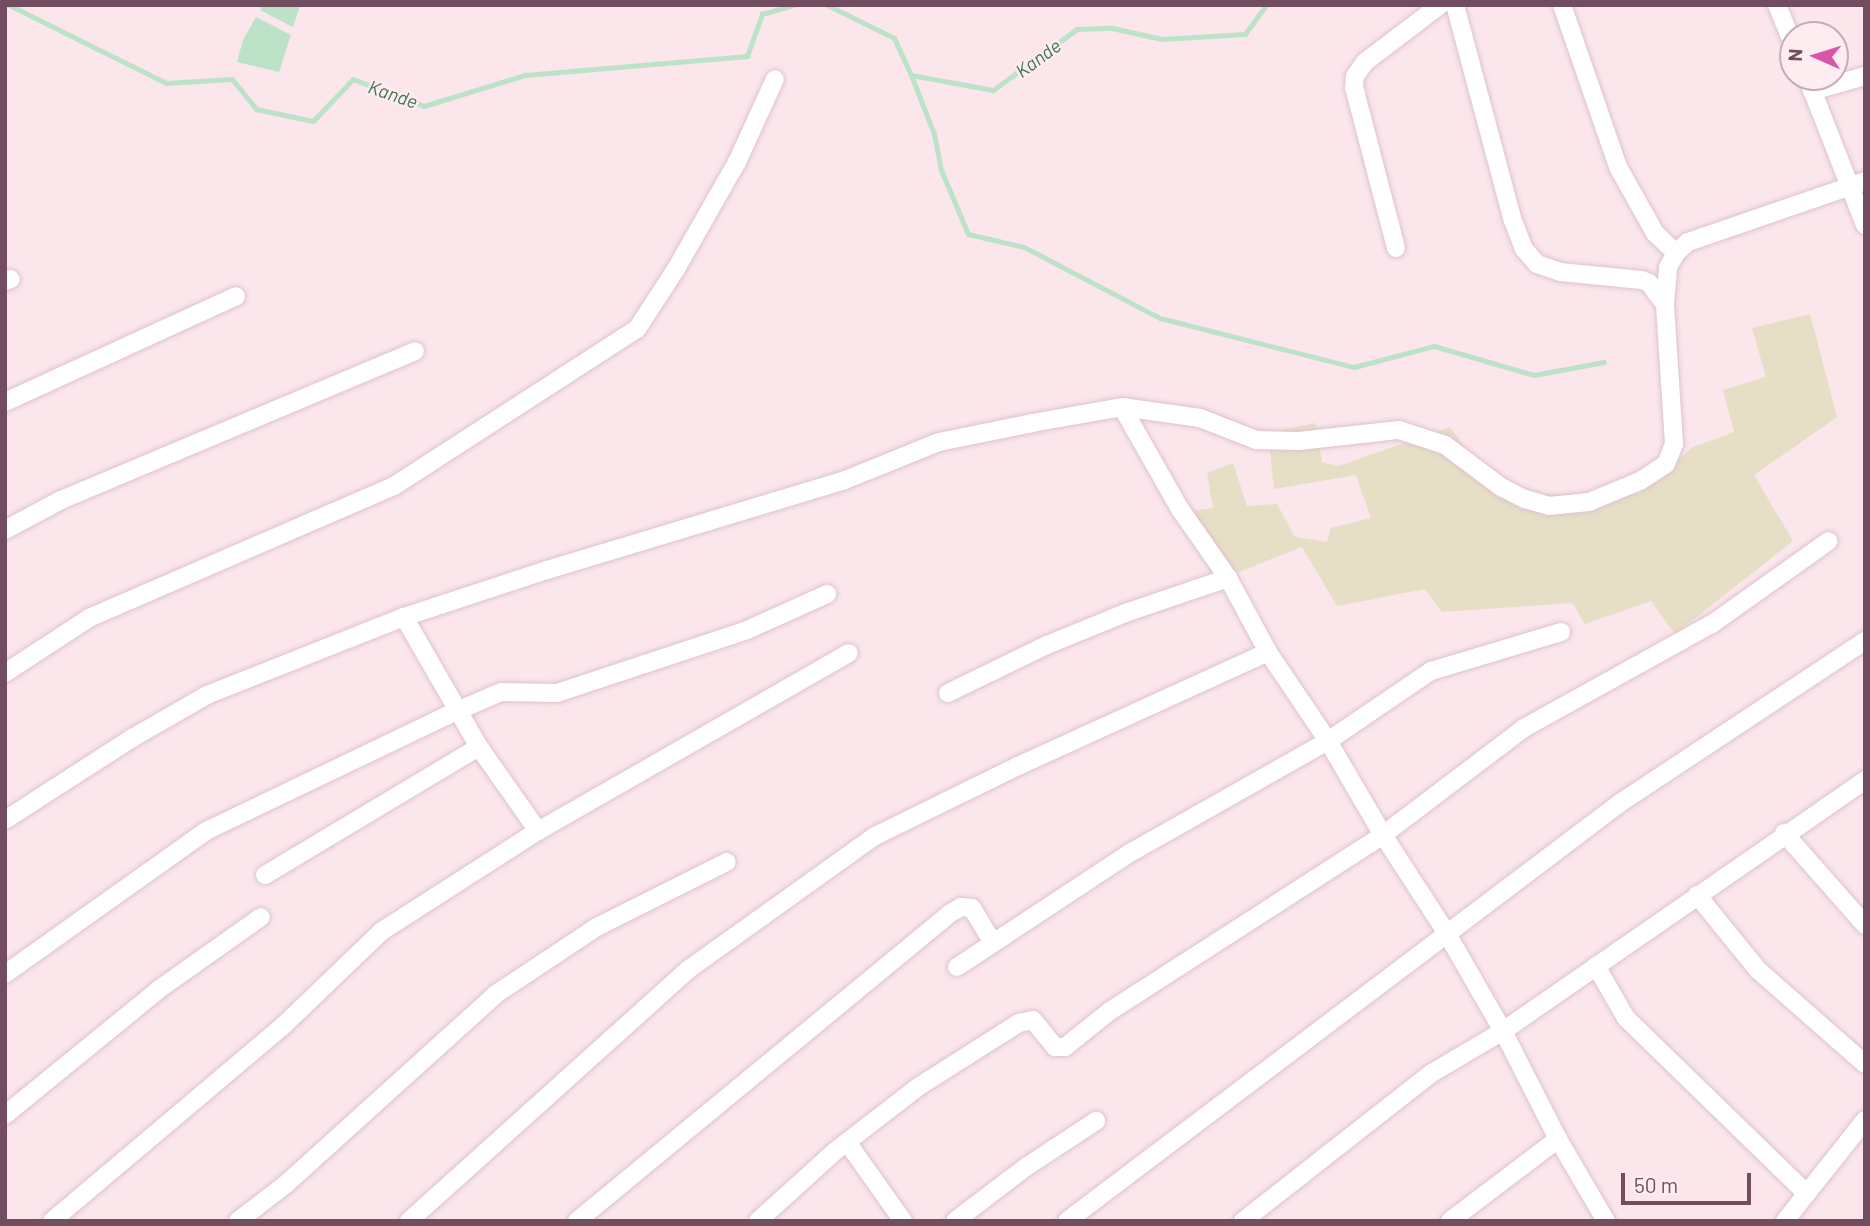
<!DOCTYPE html>
<style>
body{margin:0}
#map{position:relative;width:1870px;height:1226px;overflow:hidden;background:#fae6eb;font-family:Barlow,sans-serif}
div>[style]{position:absolute}
.green>*{inset:0;background:#e7dec6}
.water>*{inset:0;background:#bce2c7}
.stream>*{height:5px;margin:-2.5px;padding:0 2.5px;transform-origin:2.5px;border-radius:2.5px;background:#bce2c7}
.roads{filter:drop-shadow(0 0 2px #dec2cd) drop-shadow(0 0 2px #dec2cd)}
.minor>*{height:18px;margin:-9px;padding:0 9px;transform-origin:9px;border-radius:9px;background:#fff}
span{translate:-50% -50%;white-space:nowrap;text-align:center;line-height:1.15;-webkit-text-stroke:5px #fdecf0;paint-order:stroke}
.water-label{font-size:19px;color:#427652;font-style:italic}
.frame{position:absolute;inset:0;border:7px solid #714d5f;pointer-events:none}
.north{position:absolute;left:1779px;top:21px;width:70px;height:70px;box-sizing:border-box;background:#fdecf0;border:2px solid #c5acb6;border-radius:50%;rotate:273deg;font-size:19px;font-weight:700;line-height:28px;text-align:center;color:#714d5f}
.north::after{content:'';display:block;margin:auto;width:24px;height:32px;background:#da55aa;clip-path:polygon(50% 0,100% 100%,50% 72%,0 100%)}
.scale{position:absolute;left:1621px;top:1173px;width:130px;height:32px;box-sizing:border-box;border:4px solid #714d5f;border-top:0;padding-left:9px;font-size:21px;line-height:24px;white-space:nowrap;color:#714d5f;-webkit-text-stroke:5px #fdecf0;paint-order:stroke}
</style>
<div id="map">
<div class="green">
<i style="clip-path:polygon(1810px 314px,1837px 417px,1754px 475px,1793px 541px,1675px 634px,1651px 601px,1585px 624px,1572px 603px,1442px 612px,1425px 589px,1337px 606px,1302px 547px,1231px 575px,1186px 512px,1213px 508px,1207px 473px,1233px 463px,1247px 506px,1277px 504px,1295px 537px,1327px 542px,1331px 528px,1371px 518px,1356px 475px,1274px 489px,1268px 433px,1315px 423px,1322px 462px,1339px 466px,1450px 427px,1499px 494px,1639px 494px,1693px 447px,1734px 432px,1723px 390px,1766px 377px,1752px 328px)"></i>
</div>
<div class="water">
<i style="clip-path:polygon(262px 5px,300px 5px,293px 27px,260px 10px)"></i>
<i style="clip-path:polygon(256px 17px,291px 35px,279px 72px,237px 62px,243px 40px)"></i>
</div>
<div class="stream">
<i style="left:9px;top:5px;width:175px;rotate:26.4deg"></i>
<i style="left:166px;top:83px;width:66px;rotate:-3.5deg"></i>
<i style="left:232px;top:79px;width:38px;rotate:51deg"></i>
<i style="left:256px;top:109px;width:58px;rotate:11.9deg"></i>
<i style="left:313px;top:121px;width:58px;rotate:-46.4deg"></i>
<i style="left:353px;top:79px;width:76px;rotate:20.8deg"></i>
<i style="left:424px;top:106px;width:106px;rotate:-17.1deg"></i>
<i style="left:525px;top:75px;width:223px;rotate:-4.9deg"></i>
<i style="left:747px;top:56px;width:45px;rotate:-70.3deg"></i>
<i style="left:762px;top:14px;width:33px;rotate:-16deg"></i>
<i style="left:827px;top:5px;width:75px;rotate:26.2deg"></i>
<i style="left:894px;top:38px;width:41px;rotate:65.3deg"></i>
<i style="left:911px;top:75px;width:83px;rotate:10.4deg"></i>
<i style="left:993px;top:90px;width:104px;rotate:-36deg"></i>
<i style="left:1077px;top:29px;width:35px;rotate:-2deg"></i>
<i style="left:1112px;top:28px;width:51px;rotate:12.4deg"></i>
<i style="left:1162px;top:39px;width:83px;rotate:-3.4deg"></i>
<i style="left:1245px;top:34px;width:36px;rotate:-54deg"></i>
<i style="left:911px;top:75px;width:63px;rotate:68.7deg"></i>
<i style="left:934px;top:134px;width:37px;rotate:79deg"></i>
<i style="left:941px;top:170px;width:69px;rotate:67.1deg"></i>
<i style="left:968px;top:234px;width:57px;rotate:13.1deg"></i>
<i style="left:1024px;top:247px;width:153px;rotate:27.6deg"></i>
<i style="left:1160px;top:318px;width:200px;rotate:14.2deg"></i>
<i style="left:1354px;top:367px;width:83px;rotate:-14.7deg"></i>
<i style="left:1434px;top:346px;width:104px;rotate:16.2deg"></i>
<i style="left:1534px;top:375px;width:71px;rotate:-10.5deg"></i>
</div>
<div class="roads">
<div class="minor">
<i style="left:1455px;top:5px;width:220px;rotate:75deg"></i>
<i style="left:1512px;top:218px;width:33px;rotate:69deg"></i>
<i style="left:1524px;top:249px;width:20px;rotate:49deg"></i>
<i style="left:1537px;top:264px;width:24px;rotate:19deg"></i>
<i style="left:1560px;top:272px;width:82px;rotate:5.6deg"></i>
<i style="left:1642px;top:280px;width:8px;rotate:23deg"></i>
<i style="left:1649px;top:283px;width:26px;rotate:53deg"></i>
<i style="left:1562px;top:5px;width:171px;rotate:70.9deg"></i>
<i style="left:1618px;top:167px;width:76px;rotate:60.7deg"></i>
<i style="left:1655px;top:233px;width:29px;rotate:44deg"></i>
<i style="left:1777px;top:5px;width:42px;rotate:67.7deg"></i>
<i style="left:1807px;top:77px;width:159px;rotate:68.6deg"></i>
<i style="left:1812px;top:91px;width:55px;rotate:-15.8deg"></i>
<i style="left:1396px;top:248px;width:166px;rotate:-104.6deg"></i>
<i style="left:1354px;top:87px;width:11px;rotate:-85deg"></i>
<i style="left:1355px;top:76px;width:17px;rotate:-54deg"></i>
<i style="left:1365px;top:62px;width:94px;rotate:-37.2deg"></i>
<i style="left:5px;top:281px;width:6px;rotate:-18deg"></i>
<i style="left:5px;top:402px;width:254px;rotate:-24.6deg"></i>
<i style="left:1122px;top:407px;width:117px;rotate:60.4deg"></i>
<i style="left:1180px;top:509px;width:84px;rotate:55.2deg"></i>
<i style="left:1228px;top:578px;width:84px;rotate:61.6deg"></i>
<i style="left:1268px;top:652px;width:107px;rotate:56deg"></i>
<i style="left:1328px;top:741px;width:109px;rotate:59.7deg"></i>
<i style="left:1383px;top:835px;width:116px;rotate:57deg"></i>
<i style="left:1446px;top:932px;width:114px;rotate:60.1deg"></i>
<i style="left:1503px;top:1031px;width:121px;rotate:63deg"></i>
<i style="left:1558px;top:1139px;width:95px;rotate:59.7deg"></i>
<i style="left:5px;top:530px;width:64px;rotate:-28.2deg"></i>
<i style="left:61px;top:500px;width:384px;rotate:-22.8deg"></i>
<i style="left:404px;top:617px;width:150px;rotate:60deg"></i>
<i style="left:479px;top:747px;width:103px;rotate:54.9deg"></i>
<i style="left:5px;top:673px;width:100px;rotate:-33.2deg"></i>
<i style="left:89px;top:618px;width:332px;rotate:-23.4deg"></i>
<i style="left:394px;top:486px;width:289px;rotate:-32.9deg"></i>
<i style="left:637px;top:329px;width:72px;rotate:-57deg"></i>
<i style="left:676px;top:269px;width:123px;rotate:-60.3deg"></i>
<i style="left:737px;top:162px;width:91px;rotate:-65.4deg"></i>
<i style="left:948px;top:693px;width:110px;rotate:-25.9deg"></i>
<i style="left:1047px;top:645px;width:87px;rotate:-22.2deg"></i>
<i style="left:1128px;top:612px;width:106px;rotate:-18.8deg"></i>
<i style="left:5px;top:820px;width:153px;rotate:-32.8deg"></i>
<i style="left:134px;top:737px;width:84px;rotate:-29.9deg"></i>
<i style="left:207px;top:695px;width:212px;rotate:-21.6deg"></i>
<i style="left:404px;top:617px;width:151px;rotate:-18.2deg"></i>
<i style="left:547px;top:570px;width:311px;rotate:-16.8deg"></i>
<i style="left:845px;top:480px;width:101px;rotate:-22deg"></i>
<i style="left:939px;top:442px;width:95px;rotate:-11.5deg"></i>
<i style="left:1032px;top:423px;width:91px;rotate:-10.1deg"></i>
<i style="left:1122px;top:407px;width:79px;rotate:8deg"></i>
<i style="left:1200px;top:418px;width:60px;rotate:21.4deg"></i>
<i style="left:1256px;top:440px;width:43px;rotate:1.3deg"></i>
<i style="left:1299px;top:441px;width:101px;rotate:-6.3deg"></i>
<i style="left:1399px;top:430px;width:48px;rotate:18.1deg"></i>
<i style="left:1445px;top:445px;width:70px;rotate:36.9deg"></i>
<i style="left:1501px;top:487px;width:27px;rotate:27deg"></i>
<i style="left:1525px;top:499px;width:25px;rotate:16deg"></i>
<i style="left:1549px;top:506px;width:40px;rotate:-5.7deg"></i>
<i style="left:1589px;top:502px;width:55px;rotate:-22.4deg"></i>
<i style="left:1640px;top:481px;width:31px;rotate:-33deg"></i>
<i style="left:1666px;top:464px;width:22px;rotate:-68deg"></i>
<i style="left:1674px;top:444px;width:140px;rotate:-93.7deg"></i>
<i style="left:1665px;top:304px;width:37px;rotate:-85deg"></i>
<i style="left:1668px;top:267px;width:16px;rotate:-60deg"></i>
<i style="left:1676px;top:253px;width:16px;rotate:-43deg"></i>
<i style="left:1688px;top:242px;width:187px;rotate:-19deg"></i>
<i style="left:1784px;top:833px;width:123px;rotate:48.6deg"></i>
<i style="left:265px;top:875px;width:249px;rotate:-30.9deg"></i>
<i style="left:1697px;top:895px;width:97px;rotate:50.9deg"></i>
<i style="left:1758px;top:970px;width:142px;rotate:41.3deg"></i>
<i style="left:1596px;top:966px;width:60px;rotate:60deg"></i>
<i style="left:1626px;top:1018px;width:250px;rotate:44.2deg"></i>
<i style="left:957px;top:967px;width:207px;rotate:-33.4deg"></i>
<i style="left:1130px;top:853px;width:227px;rotate:-29.5deg"></i>
<i style="left:1328px;top:741px;width:125px;rotate:-34.2deg"></i>
<i style="left:1431px;top:671px;width:136px;rotate:-16.7deg"></i>
<i style="left:5px;top:974px;width:247px;rotate:-35.4deg"></i>
<i style="left:206px;top:831px;width:278px;rotate:-25.6deg"></i>
<i style="left:457px;top:711px;width:48px;rotate:-23.4deg"></i>
<i style="left:501px;top:692px;width:56px;rotate:1deg"></i>
<i style="left:557px;top:693px;width:200px;rotate:-18.3deg"></i>
<i style="left:747px;top:630px;width:88px;rotate:-24.2deg"></i>
<i style="left:5px;top:1115px;width:198px;rotate:-39.2deg"></i>
<i style="left:158px;top:990px;width:126px;rotate:-35.3deg"></i>
<i style="left:847px;top:1142px;width:97px;rotate:54.7deg"></i>
<i style="left:52px;top:1221px;width:304px;rotate:-40.2deg"></i>
<i style="left:284px;top:1025px;width:136px;rotate:-43.8deg"></i>
<i style="left:382px;top:931px;width:185px;rotate:-32.7deg"></i>
<i style="left:538px;top:831px;width:358px;rotate:-29.8deg"></i>
<i style="left:238px;top:1221px;width:61px;rotate:-37.6deg"></i>
<i style="left:286px;top:1184px;width:283px;rotate:-42.1deg"></i>
<i style="left:496px;top:994px;width:121px;rotate:-33.6deg"></i>
<i style="left:597px;top:927px;width:145px;rotate:-26.6deg"></i>
<i style="left:409px;top:1221px;width:377px;rotate:-42deg"></i>
<i style="left:689px;top:969px;width:229px;rotate:-35.6deg"></i>
<i style="left:875px;top:836px;width:159px;rotate:-26.1deg"></i>
<i style="left:1018px;top:766px;width:275px;rotate:-24.5deg"></i>
<i style="left:577px;top:1221px;width:482px;rotate:-39.5deg"></i>
<i style="left:949px;top:914px;width:14px;rotate:-30deg"></i>
<i style="left:961px;top:907px;width:11px;rotate:5deg"></i>
<i style="left:972px;top:908px;width:41px;rotate:59deg"></i>
<i style="left:758px;top:1221px;width:103px;rotate:-42.2deg"></i>
<i style="left:834px;top:1152px;width:106px;rotate:-37.7deg"></i>
<i style="left:918px;top:1087px;width:120px;rotate:-32.4deg"></i>
<i style="left:1019px;top:1023px;width:14px;rotate:-12deg"></i>
<i style="left:1033px;top:1020px;width:35px;rotate:51deg"></i>
<i style="left:1055px;top:1047px;width:10px"></i>
<i style="left:1065px;top:1047px;width:58px;rotate:-38.7deg"></i>
<i style="left:1110px;top:1011px;width:325px;rotate:-32.8deg"></i>
<i style="left:1383px;top:835px;width:177px;rotate:-37.2deg"></i>
<i style="left:1524px;top:728px;width:215px;rotate:-29deg"></i>
<i style="left:1712px;top:624px;width:143px;rotate:-35.4deg"></i>
<i style="left:955px;top:1221px;width:89px;rotate:-37.3deg"></i>
<i style="left:1026px;top:1167px;width:84px;rotate:-33.3deg"></i>
<i style="left:1067px;top:1221px;width:693px;rotate:-37.08deg"></i>
<i style="left:1620px;top:803px;width:294px;rotate:-33.5deg"></i>
<i style="left:1243px;top:1221px;width:240px;rotate:-38.1deg"></i>
<i style="left:1432px;top:1073px;width:82px;rotate:-30.6deg"></i>
<i style="left:1503px;top:1031px;width:441px;rotate:-34.7deg"></i>
<i style="left:1450px;top:1221px;width:136px;rotate:-37.2deg"></i>
<i style="left:1785px;top:1221px;width:129px;rotate:-51.6deg"></i>
</div>
</div>
<div class="water-label">
<span style="left:1038px;top:58px;rotate:-36deg">Kande</span>
<span style="left:393px;top:94px;rotate:19deg">Kande</span>
</div>
<div class="frame"></div>
<div class="north">N</div>
<div class="scale">50 m</div>
</div>
